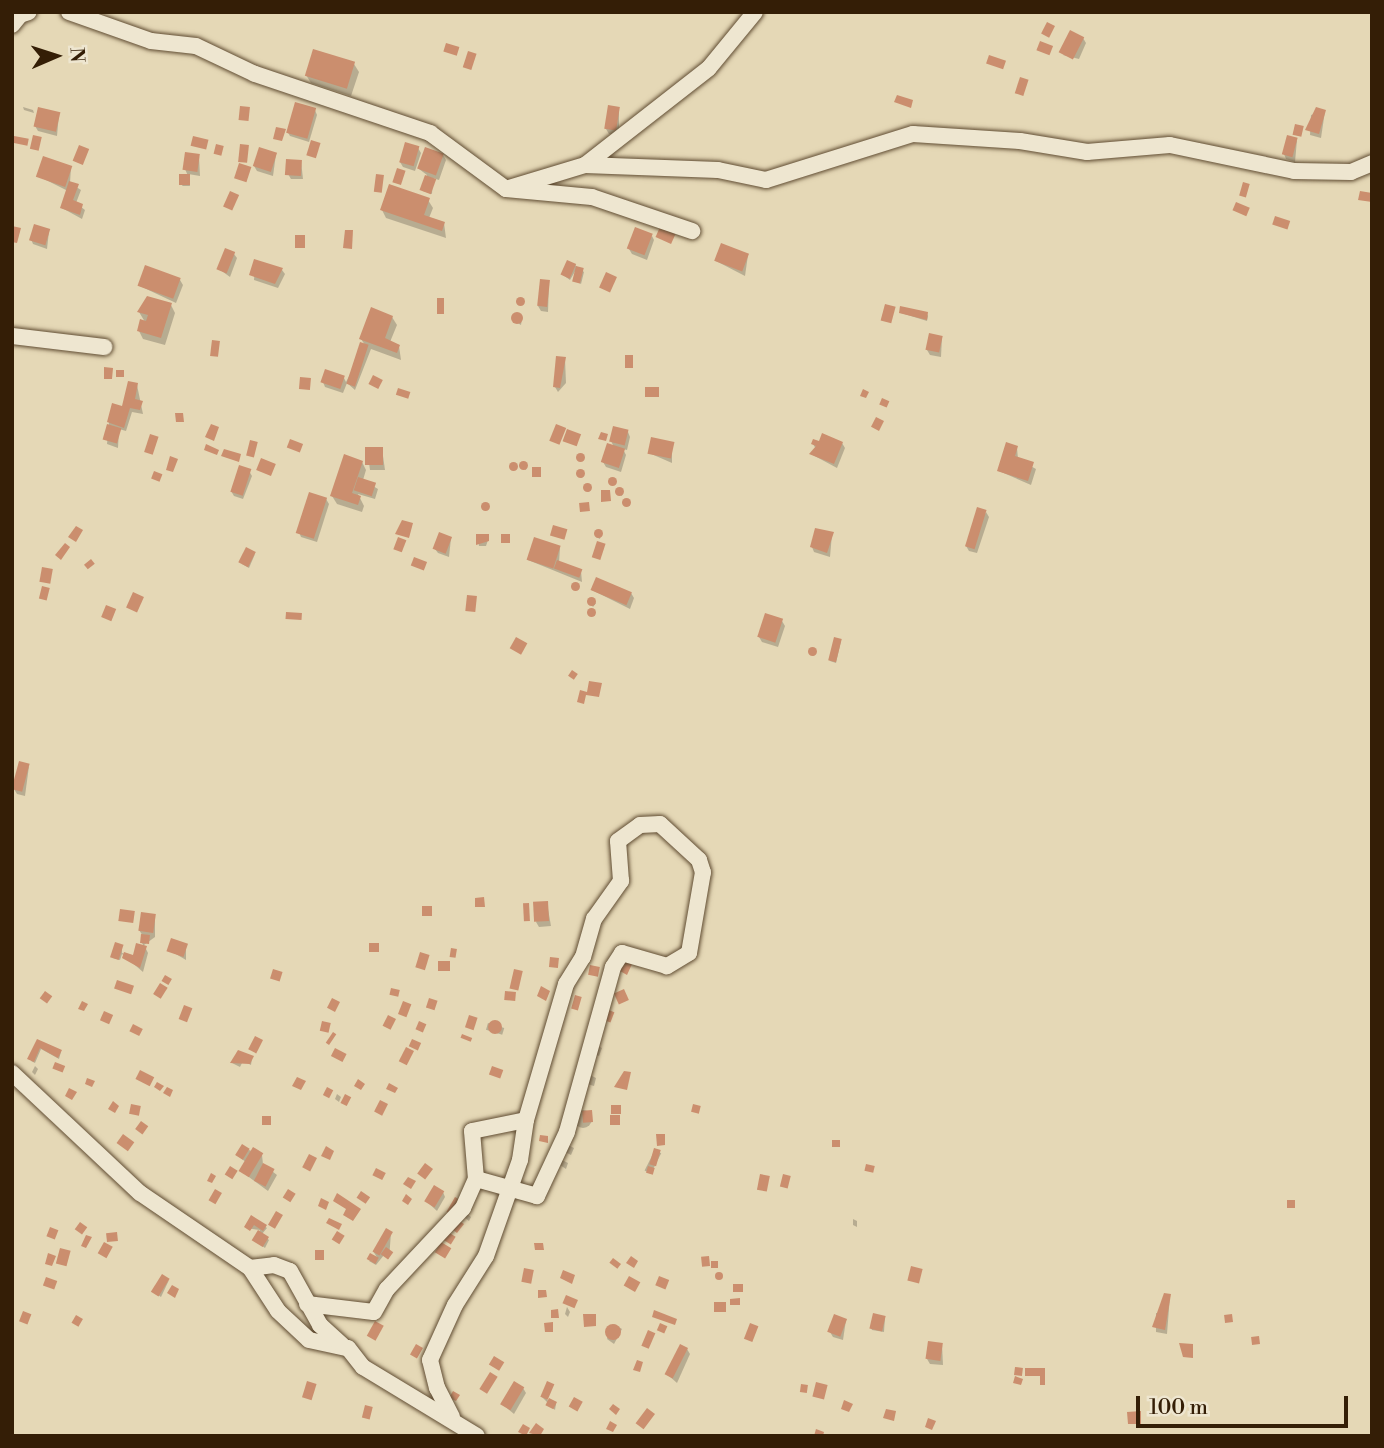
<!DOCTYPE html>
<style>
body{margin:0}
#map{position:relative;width:1384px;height:1448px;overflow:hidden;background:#e5d8b6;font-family:"Libre Bodoni",serif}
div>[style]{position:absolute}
.shadow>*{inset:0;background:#0003;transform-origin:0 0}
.round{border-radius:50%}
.building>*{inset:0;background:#cb8e6e;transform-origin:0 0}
.roads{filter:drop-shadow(0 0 2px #604c32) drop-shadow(0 0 2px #604c32)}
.street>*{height:16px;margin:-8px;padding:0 8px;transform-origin:8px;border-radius:8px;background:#eee6d0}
span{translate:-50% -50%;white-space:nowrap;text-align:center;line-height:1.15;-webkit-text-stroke:6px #eee6d0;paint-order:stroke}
.frame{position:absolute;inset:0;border:14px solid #341e06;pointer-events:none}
.north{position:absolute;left:21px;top:21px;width:70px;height:70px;-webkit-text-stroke:5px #eee6d0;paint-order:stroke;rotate:87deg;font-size:19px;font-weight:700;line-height:28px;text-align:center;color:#341e06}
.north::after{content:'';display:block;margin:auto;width:24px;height:32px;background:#341e06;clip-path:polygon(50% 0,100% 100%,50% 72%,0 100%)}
.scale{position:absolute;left:1136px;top:1396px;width:212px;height:32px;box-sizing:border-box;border:4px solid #341e06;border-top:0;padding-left:9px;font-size:21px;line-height:24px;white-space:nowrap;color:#341e06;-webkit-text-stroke:5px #eee6d0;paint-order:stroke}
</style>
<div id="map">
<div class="shadow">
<i style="clip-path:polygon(1083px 38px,1086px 43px,1079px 59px,1063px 55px)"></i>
<i style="clip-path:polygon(354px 64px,359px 72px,351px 96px,311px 83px,306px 75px)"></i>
<i style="clip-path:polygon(23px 107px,33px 110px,34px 113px,24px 110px)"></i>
<i style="clip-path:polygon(619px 109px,619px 135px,609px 134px,606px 129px)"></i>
<i style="clip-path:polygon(315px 110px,317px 115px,309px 142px,290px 136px,287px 131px)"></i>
<i style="clip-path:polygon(1325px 111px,1321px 138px,1310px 135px,1311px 115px)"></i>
<i style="clip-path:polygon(59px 114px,57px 136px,38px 131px,35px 126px)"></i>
<i style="clip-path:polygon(1297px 140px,1295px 162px,1286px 159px,1284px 154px)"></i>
<i style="clip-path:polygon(418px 148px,421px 153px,415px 171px,403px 167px,400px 162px)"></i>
<i style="clip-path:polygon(276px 154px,273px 176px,257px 171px,254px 166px)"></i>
<i style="clip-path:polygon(443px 155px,446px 160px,439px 180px,433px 178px,432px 194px,423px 191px,427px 175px,419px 169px)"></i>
<i style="clip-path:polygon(199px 156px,200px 176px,188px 174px,190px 186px,182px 186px,188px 176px,185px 169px)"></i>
<i style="clip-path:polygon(301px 161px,303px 179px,291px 179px,288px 174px)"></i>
<i style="clip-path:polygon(71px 167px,70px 183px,81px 190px,76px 203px,85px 210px,82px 219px,62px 208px,68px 191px,38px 176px)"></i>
<i style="clip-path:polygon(428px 200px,433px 208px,429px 218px,444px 223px,446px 238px,386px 218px,382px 210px)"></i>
<i style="clip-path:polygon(49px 231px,47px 249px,33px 244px,31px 239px)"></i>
<i style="clip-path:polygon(652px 236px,654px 240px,647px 260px,632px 254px,629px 249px)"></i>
<i style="clip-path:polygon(234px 254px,237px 258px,230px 277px,219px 269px)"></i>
<i style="clip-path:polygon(748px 255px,745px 276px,716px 261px)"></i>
<i style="clip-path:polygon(255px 261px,282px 270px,285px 274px,278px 288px,254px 280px)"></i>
<i style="clip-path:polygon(575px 265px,584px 272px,581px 284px,574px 280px,577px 268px,570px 280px,563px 275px)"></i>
<i style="clip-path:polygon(180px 280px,183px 285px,176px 303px,140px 286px)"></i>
<i style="clip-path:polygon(549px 282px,548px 312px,541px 311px,538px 306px)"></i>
<i style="clip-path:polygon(171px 305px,175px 313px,165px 345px,143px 339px,139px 331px,145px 322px,139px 312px)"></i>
<i style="clip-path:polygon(901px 313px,927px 314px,928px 316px,927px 321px)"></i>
<i style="clip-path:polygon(515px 315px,522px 318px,521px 325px,514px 321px)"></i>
<i style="clip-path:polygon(392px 317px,397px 325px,390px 342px,399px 346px,401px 360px,371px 349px,355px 390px,347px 383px,343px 393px,325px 387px,323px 382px,344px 378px,346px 382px,365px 345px,361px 339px)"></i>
<i style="clip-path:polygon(942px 337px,941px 357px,930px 355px,927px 350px)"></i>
<i style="clip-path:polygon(565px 359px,566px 383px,558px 392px,555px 387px)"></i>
<i style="clip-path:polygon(137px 385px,143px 414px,132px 412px,126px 431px,119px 429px,118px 448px,107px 444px,109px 422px,124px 409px)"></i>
<i style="clip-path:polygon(628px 432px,630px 437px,627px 450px,623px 449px,626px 455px,621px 472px,606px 467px,603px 462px,614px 447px,611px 441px)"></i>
<i style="clip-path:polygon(842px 443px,845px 448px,837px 468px,811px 454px,816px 449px,813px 444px)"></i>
<i style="clip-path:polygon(672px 444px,672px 463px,649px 453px)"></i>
<i style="clip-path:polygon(1017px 448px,1018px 459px,1036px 469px,1031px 485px,999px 471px)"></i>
<i style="clip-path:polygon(367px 449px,382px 449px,385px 470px,370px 470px)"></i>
<i style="clip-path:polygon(362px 462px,366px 470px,363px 480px,378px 489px,375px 499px,358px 494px,364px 506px,362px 512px,337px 504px,332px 496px)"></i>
<i style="clip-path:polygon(522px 463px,527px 465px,526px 470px,522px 468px)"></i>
<i style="clip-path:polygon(249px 471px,252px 476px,243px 499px,234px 496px,231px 491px)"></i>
<i style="clip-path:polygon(579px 471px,583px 473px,582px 478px,578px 476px)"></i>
<i style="clip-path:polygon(586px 485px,590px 487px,589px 492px,585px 490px)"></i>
<i style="clip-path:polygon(618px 489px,623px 491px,622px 496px,617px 493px)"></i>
<i style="clip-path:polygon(326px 499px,329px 504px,317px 542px,301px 537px,299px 532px)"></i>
<i style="clip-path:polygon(628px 500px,630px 506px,625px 506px,623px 501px)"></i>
<i style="clip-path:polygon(986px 512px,989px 517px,977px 553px,969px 551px,966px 546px)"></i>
<i style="clip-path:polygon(597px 531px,601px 534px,600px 539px,596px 537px)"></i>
<i style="clip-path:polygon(832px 534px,830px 557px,814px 552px,812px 547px)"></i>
<i style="clip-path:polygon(478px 536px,489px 537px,486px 546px,479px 546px)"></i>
<i style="clip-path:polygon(451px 538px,449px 557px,438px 553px,435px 549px)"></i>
<i style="clip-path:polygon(560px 548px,559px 563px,581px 571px,582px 582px,528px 560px)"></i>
<i style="clip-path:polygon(255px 554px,249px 568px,242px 564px)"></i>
<i style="clip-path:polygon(577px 584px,579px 589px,574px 590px,572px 585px)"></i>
<i style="clip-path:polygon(592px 590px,631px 593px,634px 598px,630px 609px)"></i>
<i style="clip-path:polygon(590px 599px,596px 603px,593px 607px,589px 602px)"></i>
<i style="clip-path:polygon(593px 610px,595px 616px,590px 616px,588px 611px)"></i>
<i style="clip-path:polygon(782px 621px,785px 626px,778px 647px,762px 642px,759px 637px)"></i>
<i style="clip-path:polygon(841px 641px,836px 663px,830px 661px,829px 659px)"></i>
<i style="clip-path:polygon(811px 649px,815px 651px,814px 656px,810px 654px)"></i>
<i style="clip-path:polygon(29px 766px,25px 796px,17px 794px,14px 789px)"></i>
<i style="clip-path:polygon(547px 903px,551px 926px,539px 927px,536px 922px)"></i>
<i style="clip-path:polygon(155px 916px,155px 937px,144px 945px,148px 953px,143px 972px,122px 954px,120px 960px,113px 958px,122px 946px,122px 953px,131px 956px,145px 948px,142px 943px,143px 936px,139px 930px)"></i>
<i style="clip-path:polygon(186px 945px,186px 960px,169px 950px)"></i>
<i style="left:488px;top:1023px;width:17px;height:7px;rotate:17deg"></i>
<i style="clip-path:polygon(38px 1041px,61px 1052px,59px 1059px,41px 1049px,35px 1063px,31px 1061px)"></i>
<i style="clip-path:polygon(594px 1044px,602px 1048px,599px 1056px,593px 1054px)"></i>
<i style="clip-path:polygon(252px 1058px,251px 1065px,243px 1061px,240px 1067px,232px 1063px)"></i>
<i style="clip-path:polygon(35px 1066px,38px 1069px,35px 1075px,32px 1072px)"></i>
<i style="clip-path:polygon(588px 1074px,596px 1078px,594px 1086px,587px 1084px)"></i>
<i style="clip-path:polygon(337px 1094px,341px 1097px,339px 1102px,335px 1099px)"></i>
<i class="round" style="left:574px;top:1110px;width:18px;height:18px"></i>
<i style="clip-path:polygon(566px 1144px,574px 1148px,571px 1155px,565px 1152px)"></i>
<i style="clip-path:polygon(249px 1150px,262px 1155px,263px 1164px,277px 1175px,268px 1191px,242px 1172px,247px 1163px,238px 1156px)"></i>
<i style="left:655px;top:1150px;width:7px;height:23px;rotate:27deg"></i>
<i style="clip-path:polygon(562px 1160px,568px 1163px,566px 1169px,560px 1165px)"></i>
<i style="clip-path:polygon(443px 1192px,445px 1197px,437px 1211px,426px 1201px)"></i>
<i style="clip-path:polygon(465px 1212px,471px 1217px,469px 1221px,464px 1217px)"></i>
<i style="clip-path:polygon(252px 1217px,267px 1228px,262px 1234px,269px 1240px,265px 1248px,254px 1240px,260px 1230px,246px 1228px)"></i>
<i style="clip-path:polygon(853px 1219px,857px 1221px,857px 1227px,853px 1225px)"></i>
<i style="clip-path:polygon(391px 1233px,389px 1259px,384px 1255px,376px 1265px,369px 1261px,378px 1259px,373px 1251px)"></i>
<i style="clip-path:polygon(169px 1280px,161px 1297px,155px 1293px)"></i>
<i style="clip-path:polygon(1170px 1296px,1167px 1334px,1156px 1332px,1156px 1313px,1162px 1313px)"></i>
<i style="clip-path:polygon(567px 1307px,570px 1312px,568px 1317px,565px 1314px)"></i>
<i style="clip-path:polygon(885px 1317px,884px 1332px,872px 1330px,871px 1328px)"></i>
<i style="clip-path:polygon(846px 1320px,843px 1340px,833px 1337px,830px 1332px)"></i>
<i style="clip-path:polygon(614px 1324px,622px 1329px,614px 1344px,607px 1339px)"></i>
<i style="clip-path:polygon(942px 1345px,943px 1365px,930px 1364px,927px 1359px)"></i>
<i style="clip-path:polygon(687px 1349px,690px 1354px,677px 1383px,668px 1375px)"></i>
<i style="clip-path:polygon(552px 1386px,547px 1400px,556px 1404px,555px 1410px,541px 1396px)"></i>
<i style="clip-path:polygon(523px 1388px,526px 1393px,514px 1414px,502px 1404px)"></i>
</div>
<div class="building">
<i style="left:1047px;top:22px;width:9px;height:13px;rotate:27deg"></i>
<i style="left:1070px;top:30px;width:16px;height:25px;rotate:27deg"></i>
<i style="left:1040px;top:41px;width:14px;height:10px;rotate:21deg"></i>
<i style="left:446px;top:43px;width:14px;height:9px;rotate:17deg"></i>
<i style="left:313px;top:49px;width:44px;height:28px;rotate:17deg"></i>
<i style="left:468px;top:51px;width:9px;height:17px;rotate:18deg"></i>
<i style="left:989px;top:55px;width:18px;height:9px;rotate:19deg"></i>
<i style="left:1020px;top:77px;width:9px;height:17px;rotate:18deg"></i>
<i style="clip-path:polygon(897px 95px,913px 100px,911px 108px,894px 102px)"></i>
<i style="left:295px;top:102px;width:22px;height:32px;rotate:16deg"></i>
<i style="left:608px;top:105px;width:12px;height:24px;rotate:9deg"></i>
<i style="left:240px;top:106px;width:10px;height:14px;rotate:6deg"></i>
<i style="left:38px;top:107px;width:23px;height:20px;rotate:13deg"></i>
<i style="clip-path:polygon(1316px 107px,1326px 110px,1319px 134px,1305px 130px)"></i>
<i style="left:1295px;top:124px;width:9px;height:11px;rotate:13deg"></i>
<i style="clip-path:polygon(276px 127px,286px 129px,282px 141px,273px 139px)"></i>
<i style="left:33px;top:135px;width:9px;height:14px;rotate:13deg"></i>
<i style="left:1287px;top:135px;width:11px;height:20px;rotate:15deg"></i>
<i style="left:14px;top:136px;width:15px;height:7px;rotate:11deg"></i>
<i style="left:193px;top:136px;width:16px;height:10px;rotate:14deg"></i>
<i style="left:311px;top:140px;width:10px;height:16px;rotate:17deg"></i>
<i style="left:405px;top:142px;width:15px;height:21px;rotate:16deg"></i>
<i style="left:216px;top:144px;width:8px;height:10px;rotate:14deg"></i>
<i style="left:240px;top:144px;width:9px;height:18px;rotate:6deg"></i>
<i style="left:79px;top:145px;width:11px;height:17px;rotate:22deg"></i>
<i style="left:259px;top:147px;width:19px;height:20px;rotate:18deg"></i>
<i style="left:425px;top:147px;width:20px;height:23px;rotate:20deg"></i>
<i style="left:185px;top:152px;width:15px;height:18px;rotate:8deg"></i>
<i style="left:43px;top:156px;width:31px;height:22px;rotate:19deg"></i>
<i style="left:286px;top:159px;width:16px;height:16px;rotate:4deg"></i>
<i style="left:239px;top:163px;width:13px;height:16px;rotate:18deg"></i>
<i style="left:397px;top:168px;width:9px;height:15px;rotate:18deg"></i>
<i style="left:179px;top:174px;width:11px;height:11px"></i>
<i style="left:376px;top:174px;width:8px;height:18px;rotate:7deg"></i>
<i style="left:425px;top:175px;width:12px;height:16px;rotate:20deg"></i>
<i style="clip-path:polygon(69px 181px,79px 184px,73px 200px,83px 204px,80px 215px,60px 208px)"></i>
<i style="left:1243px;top:182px;width:7px;height:14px;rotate:16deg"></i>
<i style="clip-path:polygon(389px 184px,430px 198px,424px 215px,445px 222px,442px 231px,380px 210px)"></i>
<i style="left:230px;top:191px;width:10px;height:17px;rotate:24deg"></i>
<i style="clip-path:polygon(1360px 191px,1372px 193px,1372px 202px,1358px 200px)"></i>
<i style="left:1236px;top:202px;width:15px;height:9px;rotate:23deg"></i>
<i style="left:1275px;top:216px;width:16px;height:9px;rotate:18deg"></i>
<i style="left:34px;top:224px;width:17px;height:17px;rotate:17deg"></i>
<i style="clip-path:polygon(12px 226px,21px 228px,17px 243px,12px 242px)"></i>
<i style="left:635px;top:227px;width:19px;height:23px;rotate:21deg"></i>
<i style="left:660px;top:227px;width:17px;height:11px;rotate:24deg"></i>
<i style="clip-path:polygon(345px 230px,353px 230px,352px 249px,343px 248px)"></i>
<i style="left:295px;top:235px;width:10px;height:13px"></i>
<i style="left:721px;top:243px;width:30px;height:19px;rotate:21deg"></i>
<i style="left:225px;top:248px;width:11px;height:23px;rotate:22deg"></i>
<i style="clip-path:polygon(254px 259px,283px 268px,275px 284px,249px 275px)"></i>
<i style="left:567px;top:260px;width:10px;height:16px;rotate:24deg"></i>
<i style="left:145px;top:265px;width:38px;height:22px;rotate:20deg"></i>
<i style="left:576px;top:266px;width:8px;height:16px;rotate:14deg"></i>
<i style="left:606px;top:272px;width:12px;height:17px;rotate:24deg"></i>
<i style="left:540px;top:279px;width:10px;height:27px;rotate:6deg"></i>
<i style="clip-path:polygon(147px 296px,172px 303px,161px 338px,137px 331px,140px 319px,146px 321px,148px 315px,137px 312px)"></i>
<i class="round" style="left:515.5px;top:296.5px;width:9px;height:9px"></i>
<i style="left:444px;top:298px;width:16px;height:7px;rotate:90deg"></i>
<i style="left:885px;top:304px;width:11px;height:17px;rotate:15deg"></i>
<i style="clip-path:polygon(900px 306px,928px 312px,927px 320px,899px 313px)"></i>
<i style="clip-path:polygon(371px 307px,393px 316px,385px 338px,400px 345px,397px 353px,359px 339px)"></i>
<i class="round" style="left:511px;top:312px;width:12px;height:12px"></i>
<i style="left:929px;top:333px;width:14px;height:17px;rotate:12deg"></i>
<i style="left:212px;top:340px;width:8px;height:16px;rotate:7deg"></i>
<i style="left:360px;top:342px;width:9px;height:44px;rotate:18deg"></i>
<i style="left:625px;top:355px;width:8px;height:13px"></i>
<i style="clip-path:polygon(556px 356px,566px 357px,560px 388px,553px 387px)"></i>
<i style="clip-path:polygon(104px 367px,113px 368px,112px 379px,104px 379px)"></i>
<i style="left:325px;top:369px;width:21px;height:14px;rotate:19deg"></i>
<i style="left:116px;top:370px;width:8px;height:7px"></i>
<i style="left:373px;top:375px;width:11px;height:10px;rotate:27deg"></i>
<i style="left:300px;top:377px;width:11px;height:12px;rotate:5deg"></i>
<i style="clip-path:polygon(128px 381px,138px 383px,135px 399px,143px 401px,140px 410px,130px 408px,124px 428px,107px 422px,112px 403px,122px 406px)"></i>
<i style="left:645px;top:387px;width:14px;height:10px"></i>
<i style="left:398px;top:388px;width:13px;height:7px;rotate:18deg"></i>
<i style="clip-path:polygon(863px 389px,869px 392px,866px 398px,860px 396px)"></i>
<i style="left:882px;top:398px;width:8px;height:7px;rotate:23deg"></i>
<i style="clip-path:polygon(175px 413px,183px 413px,184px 422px,176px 422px)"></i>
<i style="left:876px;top:417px;width:9px;height:11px;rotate:27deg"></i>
<i style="left:107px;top:424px;width:15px;height:16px;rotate:16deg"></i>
<i style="clip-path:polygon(211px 424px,219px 427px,214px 441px,205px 437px)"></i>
<i style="left:556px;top:424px;width:11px;height:18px;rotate:22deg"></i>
<i style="left:613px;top:426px;width:16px;height:16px;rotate:14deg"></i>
<i style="left:567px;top:429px;width:15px;height:13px;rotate:20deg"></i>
<i style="clip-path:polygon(601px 432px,608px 434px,606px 441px,598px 439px)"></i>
<i style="clip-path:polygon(822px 433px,843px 442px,834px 464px,809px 454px,816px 446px,811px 444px,813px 439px,819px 441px)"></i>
<i style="left:150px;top:434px;width:9px;height:19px;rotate:18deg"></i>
<i style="left:651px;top:437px;width:24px;height:17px;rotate:12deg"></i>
<i style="left:290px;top:439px;width:14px;height:9px;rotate:21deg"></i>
<i style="left:250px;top:440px;width:8px;height:16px;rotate:14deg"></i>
<i style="clip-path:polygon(1006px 442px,1018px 446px,1015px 456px,1034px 462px,1028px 481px,997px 471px)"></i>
<i style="left:607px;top:443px;width:19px;height:20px;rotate:18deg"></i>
<i style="clip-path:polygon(206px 444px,219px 450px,217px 455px,204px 450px)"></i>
<i style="left:383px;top:447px;width:18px;height:18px;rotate:90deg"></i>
<i style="clip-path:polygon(224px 449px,241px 454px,239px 462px,221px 456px)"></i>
<i class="round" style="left:575.5px;top:452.5px;width:9px;height:9px"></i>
<i style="clip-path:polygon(344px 454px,363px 461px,352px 493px,361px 496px,358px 505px,330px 496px)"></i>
<i style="clip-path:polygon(170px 456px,178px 459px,173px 472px,166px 470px)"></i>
<i style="left:261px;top:458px;width:16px;height:13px;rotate:22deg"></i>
<i class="round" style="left:518.5px;top:460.5px;width:9px;height:9px"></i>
<i class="round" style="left:508.5px;top:461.5px;width:9px;height:9px"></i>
<i style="left:239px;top:465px;width:13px;height:28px;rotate:18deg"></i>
<i style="left:532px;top:467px;width:9px;height:10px"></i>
<i class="round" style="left:575.5px;top:468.5px;width:9px;height:9px"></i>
<i style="left:154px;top:471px;width:9px;height:8px;rotate:21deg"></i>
<i class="round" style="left:607.5px;top:476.5px;width:9px;height:9px"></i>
<i style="left:358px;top:477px;width:19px;height:14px;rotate:18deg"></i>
<i class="round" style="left:582.5px;top:482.5px;width:9px;height:9px"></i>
<i class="round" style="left:614.5px;top:486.5px;width:9px;height:9px"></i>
<i style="clip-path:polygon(601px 490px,610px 490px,611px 501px,601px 502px)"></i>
<i style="left:309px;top:492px;width:19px;height:43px;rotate:18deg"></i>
<i class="round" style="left:621.5px;top:497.5px;width:9px;height:9px"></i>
<i class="round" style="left:480.5px;top:501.5px;width:9px;height:9px"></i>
<i style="left:589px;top:502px;width:9px;height:10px;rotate:84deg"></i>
<i style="left:977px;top:507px;width:10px;height:41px;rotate:17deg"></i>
<i style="clip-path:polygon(402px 520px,413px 523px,409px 538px,395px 534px)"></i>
<i style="left:553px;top:525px;width:15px;height:11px;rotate:16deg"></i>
<i style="clip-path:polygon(76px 526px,83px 530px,76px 542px,68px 537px)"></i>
<i style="clip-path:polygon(815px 528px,834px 532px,827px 553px,810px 547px)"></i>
<i class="round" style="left:593.5px;top:528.5px;width:9px;height:9px"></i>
<i style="left:439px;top:532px;width:14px;height:18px;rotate:21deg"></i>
<i style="clip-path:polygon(476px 534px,489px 534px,489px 541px,476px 545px)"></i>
<i style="left:501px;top:534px;width:9px;height:9px"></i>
<i style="left:398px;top:537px;width:9px;height:13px;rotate:21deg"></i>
<i style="left:534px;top:537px;width:28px;height:24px;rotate:18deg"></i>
<i style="left:597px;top:541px;width:9px;height:17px;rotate:18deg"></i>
<i style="clip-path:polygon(65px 543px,70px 547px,61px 560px,55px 555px)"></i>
<i style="left:246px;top:547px;width:11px;height:17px;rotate:27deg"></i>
<i style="left:414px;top:557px;width:14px;height:9px;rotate:21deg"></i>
<i style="left:91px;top:559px;width:6px;height:9px;rotate:51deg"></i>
<i style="left:557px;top:560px;width:27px;height:9px;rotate:20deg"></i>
<i style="left:42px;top:567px;width:11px;height:15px;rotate:10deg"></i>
<i style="left:596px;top:577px;width:39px;height:14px;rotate:23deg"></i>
<i class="round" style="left:570.5px;top:581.5px;width:9px;height:9px"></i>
<i style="left:42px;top:586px;width:8px;height:13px;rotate:14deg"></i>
<i style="left:133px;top:592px;width:12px;height:17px;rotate:24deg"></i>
<i style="left:467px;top:595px;width:10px;height:16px;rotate:6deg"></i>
<i class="round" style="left:586.5px;top:596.5px;width:9px;height:9px"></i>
<i style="left:106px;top:605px;width:11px;height:13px;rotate:22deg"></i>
<i class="round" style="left:586.5px;top:607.5px;width:9px;height:9px"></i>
<i style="left:286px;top:612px;width:16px;height:7px;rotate:4deg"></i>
<i style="left:765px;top:613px;width:19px;height:25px;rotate:18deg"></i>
<i style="left:516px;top:637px;width:13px;height:13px;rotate:29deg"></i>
<i style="left:834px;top:637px;width:8px;height:24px;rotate:14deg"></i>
<i class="round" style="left:807.5px;top:646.5px;width:9px;height:9px"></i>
<i style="left:572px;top:670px;width:7px;height:7px;rotate:34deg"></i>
<i style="clip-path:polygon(589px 681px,602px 683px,599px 697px,586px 695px,584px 704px,577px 702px,580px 690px,587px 692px)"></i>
<i style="left:19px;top:761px;width:11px;height:29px;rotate:15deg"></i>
<i style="clip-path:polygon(484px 897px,485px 907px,475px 907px,475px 898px)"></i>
<i style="left:548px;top:901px;width:20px;height:15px;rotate:87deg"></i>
<i style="left:529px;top:903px;width:18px;height:6px;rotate:87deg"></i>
<i style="left:422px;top:906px;width:10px;height:10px"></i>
<i style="left:120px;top:909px;width:15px;height:12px;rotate:8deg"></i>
<i style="left:141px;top:912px;width:15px;height:19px;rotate:8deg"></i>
<i style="left:141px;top:934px;width:9px;height:9px;rotate:6deg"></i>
<i style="left:171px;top:938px;width:18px;height:14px;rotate:19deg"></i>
<i style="left:115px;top:942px;width:9px;height:16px;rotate:18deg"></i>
<i style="clip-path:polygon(136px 943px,147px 946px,140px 968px,122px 958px,124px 952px,133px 955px)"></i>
<i style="left:369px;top:943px;width:10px;height:9px"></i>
<i style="left:451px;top:948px;width:6px;height:9px;rotate:9deg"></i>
<i style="left:420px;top:952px;width:10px;height:16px;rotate:17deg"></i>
<i style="left:550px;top:957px;width:9px;height:10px;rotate:6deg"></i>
<i style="clip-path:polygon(624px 960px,632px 964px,627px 975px,620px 971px)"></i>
<i style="left:438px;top:961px;width:12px;height:10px"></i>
<i style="left:590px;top:965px;width:10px;height:10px;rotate:11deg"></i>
<i style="left:273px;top:969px;width:10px;height:10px;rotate:17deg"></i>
<i style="left:514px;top:969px;width:9px;height:20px;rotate:13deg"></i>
<i style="left:165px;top:975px;width:8px;height:7px;rotate:30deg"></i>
<i style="left:117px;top:980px;width:18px;height:9px;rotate:19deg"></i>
<i style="left:160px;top:983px;width:9px;height:13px;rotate:32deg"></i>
<i style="clip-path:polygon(541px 986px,550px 991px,546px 1001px,537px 996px)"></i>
<i style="left:391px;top:988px;width:9px;height:7px;rotate:13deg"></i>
<i style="left:624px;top:989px;width:12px;height:11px;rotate:66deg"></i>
<i style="left:45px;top:991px;width:9px;height:9px;rotate:36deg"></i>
<i style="left:505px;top:991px;width:11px;height:9px;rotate:5deg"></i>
<i style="left:575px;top:995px;width:7px;height:14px;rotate:16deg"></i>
<i style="left:332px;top:998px;width:9px;height:11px;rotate:27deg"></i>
<i style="left:429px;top:998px;width:9px;height:10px;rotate:18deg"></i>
<i style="clip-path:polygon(82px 1001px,88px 1004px,84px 1011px,78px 1009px)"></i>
<i style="left:403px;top:1001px;width:9px;height:14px;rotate:21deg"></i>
<i style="left:184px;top:1005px;width:9px;height:15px;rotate:21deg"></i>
<i style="left:606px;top:1009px;width:9px;height:11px;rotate:21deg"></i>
<i style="left:104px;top:1011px;width:10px;height:10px;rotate:24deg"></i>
<i style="left:388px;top:1015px;width:9px;height:12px;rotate:27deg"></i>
<i style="left:469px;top:1015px;width:9px;height:13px;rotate:18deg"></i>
<i class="round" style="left:488px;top:1020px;width:14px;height:14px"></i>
<i style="left:322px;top:1021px;width:9px;height:10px;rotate:13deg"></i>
<i style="left:419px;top:1021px;width:8px;height:9px;rotate:23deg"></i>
<i style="left:133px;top:1024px;width:11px;height:8px;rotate:27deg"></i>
<i style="left:333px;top:1032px;width:4px;height:13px;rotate:34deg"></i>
<i style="left:462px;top:1034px;width:11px;height:4px;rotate:22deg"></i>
<i style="left:255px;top:1036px;width:9px;height:15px;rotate:27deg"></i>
<i style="clip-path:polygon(37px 1039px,62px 1050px,58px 1058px,40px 1048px,34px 1062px,27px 1059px)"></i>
<i style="left:412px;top:1039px;width:10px;height:8px;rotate:24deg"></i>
<i style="left:406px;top:1047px;width:9px;height:16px;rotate:27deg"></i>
<i style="left:335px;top:1048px;width:13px;height:9px;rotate:27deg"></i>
<i style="clip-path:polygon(238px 1050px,254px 1056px,250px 1064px,230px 1063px)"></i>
<i style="left:55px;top:1062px;width:11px;height:7px;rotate:22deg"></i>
<i style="left:492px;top:1066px;width:12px;height:9px;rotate:20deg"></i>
<i style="left:140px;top:1070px;width:16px;height:10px;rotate:27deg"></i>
<i style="clip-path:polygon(624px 1071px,631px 1072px,627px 1090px,614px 1087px)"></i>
<i style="clip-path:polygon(297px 1077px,306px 1081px,301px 1090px,292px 1086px)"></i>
<i style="clip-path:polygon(87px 1078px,95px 1081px,92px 1087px,85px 1084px)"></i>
<i style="clip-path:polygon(358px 1079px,365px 1084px,361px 1090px,354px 1086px)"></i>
<i style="clip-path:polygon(157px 1082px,164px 1086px,160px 1091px,154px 1087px)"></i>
<i style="clip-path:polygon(389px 1083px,398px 1088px,395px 1093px,386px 1089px)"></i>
<i style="clip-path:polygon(167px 1087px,173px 1090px,170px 1097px,163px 1093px)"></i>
<i style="left:327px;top:1087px;width:7px;height:9px;rotate:27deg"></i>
<i style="clip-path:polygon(69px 1088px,77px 1092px,72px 1100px,65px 1096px)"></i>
<i style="left:345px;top:1094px;width:7px;height:10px;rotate:27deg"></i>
<i style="left:380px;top:1100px;width:9px;height:13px;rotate:27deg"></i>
<i style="clip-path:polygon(113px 1101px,119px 1106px,115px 1113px,108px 1109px)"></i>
<i style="left:131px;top:1104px;width:10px;height:10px;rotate:11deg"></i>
<i style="left:693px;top:1104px;width:8px;height:8px;rotate:14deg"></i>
<i style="left:611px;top:1105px;width:10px;height:9px"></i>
<i style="left:592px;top:1110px;width:12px;height:10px;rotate:85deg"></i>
<i style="left:610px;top:1115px;width:10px;height:10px"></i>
<i style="left:262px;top:1116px;width:9px;height:9px"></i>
<i style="left:141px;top:1121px;width:9px;height:10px;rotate:36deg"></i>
<i style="left:123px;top:1134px;width:14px;height:11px;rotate:36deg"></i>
<i style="clip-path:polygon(656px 1134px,665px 1134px,665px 1145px,657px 1146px)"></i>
<i style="clip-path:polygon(540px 1135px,548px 1136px,548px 1143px,539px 1141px)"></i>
<i style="left:832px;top:1140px;width:8px;height:7px"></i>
<i style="left:242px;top:1144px;width:9px;height:13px;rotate:32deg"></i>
<i style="clip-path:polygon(326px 1146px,334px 1151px,330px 1160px,321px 1156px)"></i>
<i style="left:253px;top:1147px;width:12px;height:28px;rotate:31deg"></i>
<i style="left:654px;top:1148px;width:7px;height:17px;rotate:16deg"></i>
<i style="left:309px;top:1154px;width:9px;height:15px;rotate:27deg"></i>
<i style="left:263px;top:1163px;width:13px;height:20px;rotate:27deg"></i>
<i style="left:425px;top:1163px;width:10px;height:13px;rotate:37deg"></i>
<i style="left:866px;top:1164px;width:9px;height:7px;rotate:13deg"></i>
<i style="left:230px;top:1166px;width:9px;height:10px;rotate:32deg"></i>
<i style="left:648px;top:1166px;width:7px;height:7px;rotate:16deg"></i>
<i style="left:376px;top:1168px;width:11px;height:8px;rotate:27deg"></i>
<i style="clip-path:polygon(211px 1173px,216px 1176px,212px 1183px,207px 1181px)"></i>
<i style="left:760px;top:1174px;width:10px;height:16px;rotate:11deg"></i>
<i style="left:783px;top:1174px;width:8px;height:13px;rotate:14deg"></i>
<i style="clip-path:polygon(408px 1177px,416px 1181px,411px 1189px,403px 1184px)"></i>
<i style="left:434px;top:1185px;width:12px;height:19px;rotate:31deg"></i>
<i style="left:215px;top:1189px;width:8px;height:13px;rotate:30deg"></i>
<i style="left:288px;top:1189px;width:9px;height:10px;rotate:32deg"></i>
<i style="left:361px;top:1191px;width:11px;height:8px;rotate:34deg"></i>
<i style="clip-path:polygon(337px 1193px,361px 1209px,353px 1221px,343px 1215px,346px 1209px,333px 1201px)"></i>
<i style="clip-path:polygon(406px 1194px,412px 1199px,408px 1205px,402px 1201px)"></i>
<i style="left:455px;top:1197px;width:8px;height:17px;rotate:30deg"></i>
<i style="clip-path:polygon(321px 1198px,329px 1202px,326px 1210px,318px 1206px)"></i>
<i style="left:1295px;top:1200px;width:8px;height:8px;rotate:90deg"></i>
<i style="left:276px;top:1211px;width:8px;height:16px;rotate:30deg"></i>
<i style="clip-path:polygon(251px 1215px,267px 1225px,263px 1231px,254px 1225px,250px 1231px,244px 1227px)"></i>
<i style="clip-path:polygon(329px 1218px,342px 1224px,339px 1230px,326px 1223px)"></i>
<i style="clip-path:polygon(458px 1220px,464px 1224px,457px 1233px,452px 1229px)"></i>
<i style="left:80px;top:1222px;width:9px;height:9px;rotate:36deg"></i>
<i style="left:50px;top:1227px;width:9px;height:10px;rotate:21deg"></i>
<i style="left:386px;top:1228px;width:8px;height:27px;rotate:30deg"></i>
<i style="left:258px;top:1230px;width:13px;height:12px;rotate:32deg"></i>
<i style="left:337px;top:1231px;width:9px;height:10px;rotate:32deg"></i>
<i style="left:117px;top:1232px;width:9px;height:11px;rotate:84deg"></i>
<i style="left:448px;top:1232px;width:9px;height:9px;rotate:32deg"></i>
<i style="clip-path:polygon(86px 1235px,92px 1237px,86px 1248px,81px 1246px)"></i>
<i style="left:104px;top:1242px;width:10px;height:13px;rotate:29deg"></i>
<i style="left:441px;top:1242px;width:12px;height:12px;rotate:31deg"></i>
<i style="clip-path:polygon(534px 1243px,543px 1243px,544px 1250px,535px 1250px)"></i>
<i style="left:386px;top:1247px;width:9px;height:9px;rotate:36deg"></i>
<i style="left:60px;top:1248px;width:11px;height:16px;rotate:15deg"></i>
<i style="left:324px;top:1250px;width:10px;height:9px;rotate:90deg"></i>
<i style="clip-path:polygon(48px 1253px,56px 1256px,52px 1266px,45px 1264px)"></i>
<i style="left:370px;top:1253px;width:10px;height:7px;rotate:29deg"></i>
<i style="clip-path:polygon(631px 1256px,638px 1261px,634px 1268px,626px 1263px)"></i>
<i style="left:709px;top:1256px;width:10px;height:8px;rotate:84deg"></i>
<i style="left:613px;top:1258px;width:10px;height:6px;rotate:37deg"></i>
<i style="left:711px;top:1261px;width:7px;height:7px"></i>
<i style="left:911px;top:1266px;width:12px;height:15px;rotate:14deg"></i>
<i style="left:524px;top:1268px;width:10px;height:14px;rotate:11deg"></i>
<i style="clip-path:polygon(563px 1270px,575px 1275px,572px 1284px,560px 1278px)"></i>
<i class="round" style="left:715px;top:1272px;width:8px;height:8px"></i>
<i style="left:162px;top:1274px;width:9px;height:21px;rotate:32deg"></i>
<i style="left:629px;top:1276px;width:13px;height:11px;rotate:29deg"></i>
<i style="left:659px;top:1276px;width:11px;height:10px;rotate:22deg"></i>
<i style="left:46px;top:1277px;width:12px;height:9px;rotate:20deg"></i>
<i style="left:743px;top:1284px;width:8px;height:10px;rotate:90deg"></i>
<i style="clip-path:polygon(172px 1285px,179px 1289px,175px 1298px,167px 1293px)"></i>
<i style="clip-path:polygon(538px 1290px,546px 1290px,547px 1297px,538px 1298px)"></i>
<i style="clip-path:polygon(1164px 1293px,1171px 1294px,1165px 1330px,1152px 1327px)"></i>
<i style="left:566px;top:1295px;width:13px;height:9px;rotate:23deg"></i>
<i style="clip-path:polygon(740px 1298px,740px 1305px,730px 1305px,730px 1299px)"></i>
<i style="left:726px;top:1302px;width:10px;height:12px;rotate:90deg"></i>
<i style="clip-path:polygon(558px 1309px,559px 1318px,551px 1318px,551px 1310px)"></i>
<i style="clip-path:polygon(654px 1310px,677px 1319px,675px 1325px,652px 1317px)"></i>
<i style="left:23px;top:1311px;width:9px;height:11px;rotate:21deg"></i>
<i style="left:873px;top:1313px;width:13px;height:16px;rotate:13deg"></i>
<i style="clip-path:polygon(583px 1314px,596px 1314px,596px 1326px,584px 1327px)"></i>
<i style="left:834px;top:1314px;width:14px;height:19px;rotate:21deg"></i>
<i style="left:1232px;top:1314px;width:8px;height:8px;rotate:83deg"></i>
<i style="left:76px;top:1315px;width:8px;height:9px;rotate:30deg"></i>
<i style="left:375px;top:1321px;width:10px;height:17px;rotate:29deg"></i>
<i style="clip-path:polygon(553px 1322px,553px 1332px,545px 1332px,544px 1323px)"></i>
<i style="left:660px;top:1323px;width:8px;height:8px;rotate:23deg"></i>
<i style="left:750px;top:1323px;width:9px;height:17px;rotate:21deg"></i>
<i class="round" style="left:605px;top:1324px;width:16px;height:16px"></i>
<i style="left:648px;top:1330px;width:8px;height:17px;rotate:23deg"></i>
<i style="left:1259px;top:1336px;width:8px;height:8px;rotate:83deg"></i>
<i style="left:928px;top:1341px;width:15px;height:18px;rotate:8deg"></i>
<i style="clip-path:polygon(1179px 1343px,1193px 1344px,1193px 1358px,1183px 1357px)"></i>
<i style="left:416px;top:1344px;width:8px;height:12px;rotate:30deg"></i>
<i style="left:680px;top:1344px;width:9px;height:34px;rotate:27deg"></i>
<i style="left:494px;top:1356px;width:12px;height:10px;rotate:31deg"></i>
<i style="clip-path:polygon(637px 1360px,643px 1362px,640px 1372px,633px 1370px)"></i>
<i style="left:1015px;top:1367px;width:8px;height:8px;rotate:7deg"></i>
<i style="clip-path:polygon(1025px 1368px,1045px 1368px,1045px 1385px,1040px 1385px,1040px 1376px,1025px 1376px)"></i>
<i style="left:490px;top:1372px;width:9px;height:20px;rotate:32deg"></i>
<i style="clip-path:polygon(1015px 1376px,1023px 1379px,1021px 1385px,1013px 1383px)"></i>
<i style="left:307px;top:1381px;width:10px;height:17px;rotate:17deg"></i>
<i style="left:514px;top:1381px;width:12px;height:27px;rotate:31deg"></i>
<i style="left:547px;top:1381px;width:8px;height:17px;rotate:23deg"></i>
<i style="left:816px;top:1382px;width:12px;height:15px;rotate:14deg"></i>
<i style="left:801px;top:1384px;width:7px;height:8px;rotate:8deg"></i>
<i style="clip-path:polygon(453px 1391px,460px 1395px,456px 1401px,449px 1398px)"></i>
<i style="left:574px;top:1397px;width:10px;height:11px;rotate:29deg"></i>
<i style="left:549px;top:1398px;width:9px;height:8px;rotate:27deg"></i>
<i style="clip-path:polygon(844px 1400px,853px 1404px,849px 1412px,841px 1409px)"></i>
<i style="clip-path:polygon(613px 1404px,620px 1409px,616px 1415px,609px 1409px)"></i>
<i style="left:365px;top:1405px;width:8px;height:13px;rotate:14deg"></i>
<i style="left:647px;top:1408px;width:10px;height:19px;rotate:37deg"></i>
<i style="clip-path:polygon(886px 1409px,896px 1411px,894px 1421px,883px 1418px)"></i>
<i style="clip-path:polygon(1141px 1411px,1141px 1424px,1128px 1424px,1127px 1412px)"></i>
<i style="clip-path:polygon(928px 1418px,936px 1421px,932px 1430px,925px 1427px)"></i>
<i style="clip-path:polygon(610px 1421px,617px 1425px,613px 1432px,606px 1429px)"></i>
<i style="clip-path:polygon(536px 1423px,544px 1429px,540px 1436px,529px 1433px)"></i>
<i style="clip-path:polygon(523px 1424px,530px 1428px,526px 1436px,518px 1432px)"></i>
<i style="clip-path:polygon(816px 1429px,824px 1432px,823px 1436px,814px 1436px)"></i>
</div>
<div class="roads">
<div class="street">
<i style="left:69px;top:12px;width:87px;rotate:19.5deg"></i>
<i style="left:151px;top:41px;width:45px;rotate:6.3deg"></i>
<i style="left:196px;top:46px;width:65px;rotate:25.4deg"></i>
<i style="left:255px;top:74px;width:185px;rotate:18.6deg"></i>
<i style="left:430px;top:133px;width:94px;rotate:36.4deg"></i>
<i style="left:506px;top:189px;width:86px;rotate:5.3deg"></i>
<i style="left:592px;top:197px;width:106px;rotate:18.8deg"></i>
<i style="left:12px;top:25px;width:13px;rotate:-51deg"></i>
<i style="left:20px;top:15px;width:9px;rotate:-18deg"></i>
<i style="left:585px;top:165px;width:157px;rotate:-38deg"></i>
<i style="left:709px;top:68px;width:72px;rotate:-50.6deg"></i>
<i style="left:506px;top:189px;width:83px;rotate:-16.9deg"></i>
<i style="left:585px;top:165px;width:133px;rotate:2.2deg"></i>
<i style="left:718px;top:170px;width:49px;rotate:11.8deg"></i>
<i style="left:766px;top:180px;width:154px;rotate:-17.4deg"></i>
<i style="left:913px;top:134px;width:107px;rotate:3.7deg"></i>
<i style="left:1020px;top:141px;width:68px;rotate:9.3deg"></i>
<i style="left:1087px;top:152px;width:83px;rotate:-4.8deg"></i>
<i style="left:1170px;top:145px;width:127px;rotate:11.8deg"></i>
<i style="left:1294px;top:171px;width:57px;rotate:1deg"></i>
<i style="left:1351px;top:172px;width:23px;rotate:-23deg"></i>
<i style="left:12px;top:336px;width:93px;rotate:6.8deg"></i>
<i style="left:12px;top:1073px;width:175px;rotate:43.2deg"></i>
<i style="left:140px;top:1193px;width:133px;rotate:34.3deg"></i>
<i style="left:250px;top:1268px;width:51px;rotate:56.9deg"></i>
<i style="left:278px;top:1311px;width:42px;rotate:43.1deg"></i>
<i style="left:309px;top:1340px;width:40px;rotate:12deg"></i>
<i style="left:348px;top:1348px;width:24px;rotate:52deg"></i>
<i style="left:363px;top:1367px;width:133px;rotate:31.2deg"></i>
<i style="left:250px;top:1268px;width:24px;rotate:-7deg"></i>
<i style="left:274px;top:1265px;width:17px;rotate:21deg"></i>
<i style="left:290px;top:1271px;width:62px;rotate:60.9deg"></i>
<i style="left:320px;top:1325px;width:30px;rotate:42deg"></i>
<i style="left:307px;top:1304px;width:67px;rotate:6.8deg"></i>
<i style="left:374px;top:1312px;width:26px;rotate:-61deg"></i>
<i style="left:387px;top:1289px;width:111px;rotate:-46.8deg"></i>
<i style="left:463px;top:1208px;width:32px;rotate:-66deg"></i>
<i style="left:476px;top:1179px;width:48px;rotate:-94.8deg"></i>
<i style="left:472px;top:1131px;width:55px;rotate:-11.5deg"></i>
<i style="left:526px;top:1120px;width:142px;rotate:-73.6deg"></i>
<i style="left:566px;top:984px;width:32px;rotate:-58deg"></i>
<i style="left:583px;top:957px;width:40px;rotate:-74deg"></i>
<i style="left:594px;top:919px;width:47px;rotate:-54.6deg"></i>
<i style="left:621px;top:881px;width:40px;rotate:-94.3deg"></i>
<i style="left:618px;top:841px;width:27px;rotate:-36deg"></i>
<i style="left:640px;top:825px;width:20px;rotate:-3deg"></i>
<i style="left:660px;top:824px;width:53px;rotate:42.7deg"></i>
<i style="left:699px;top:860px;width:13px;rotate:72deg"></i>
<i style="left:703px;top:872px;width:82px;rotate:99.8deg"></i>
<i style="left:689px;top:953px;width:26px;rotate:149deg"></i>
<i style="left:667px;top:966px;width:47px;rotate:-163.9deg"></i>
<i style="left:622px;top:953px;width:17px;rotate:123deg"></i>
<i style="left:613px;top:967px;width:171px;rotate:105.6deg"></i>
<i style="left:567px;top:1132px;width:71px;rotate:115.1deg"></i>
<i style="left:537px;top:1196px;width:63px;rotate:-164.4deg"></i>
<i style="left:452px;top:1417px;width:33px;rotate:-117deg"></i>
<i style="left:437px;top:1388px;width:29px;rotate:-104deg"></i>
<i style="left:430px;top:1360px;width:60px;rotate:-65.6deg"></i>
<i style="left:455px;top:1305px;width:58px;rotate:-57.7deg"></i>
<i style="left:486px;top:1256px;width:102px;rotate:-70.5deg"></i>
<i style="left:520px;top:1160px;width:40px;rotate:-81.5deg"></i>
</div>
</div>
<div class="frame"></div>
<div class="north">N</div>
<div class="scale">100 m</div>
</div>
